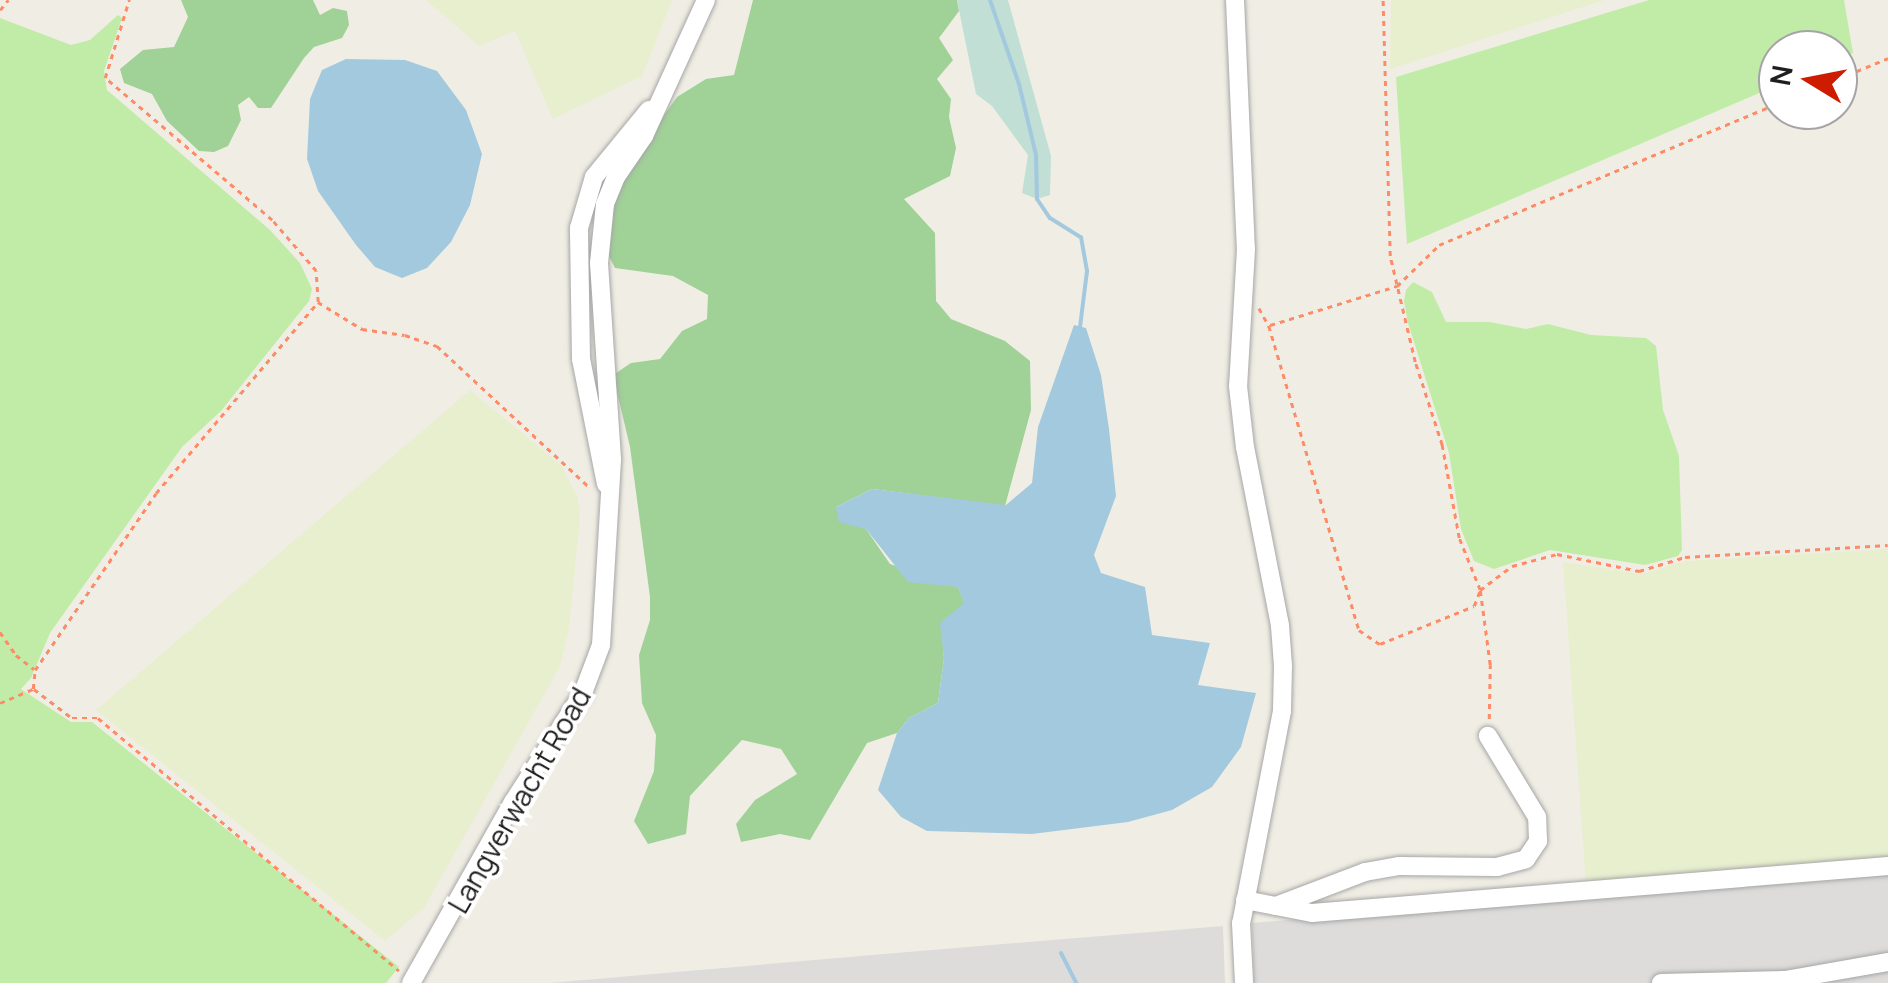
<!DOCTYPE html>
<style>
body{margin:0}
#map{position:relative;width:1888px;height:983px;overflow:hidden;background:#f0eee4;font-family:Manrope,sans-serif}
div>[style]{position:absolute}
.residential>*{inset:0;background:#dddcdb}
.farmland>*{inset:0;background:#e8efcf}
.grass>*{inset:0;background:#c0eca8}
.forest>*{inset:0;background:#a0d197}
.wetland>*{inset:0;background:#c1dfd5}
.water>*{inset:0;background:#a3c9df}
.stream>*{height:4px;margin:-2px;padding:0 2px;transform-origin:2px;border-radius:2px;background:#a3c9df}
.path>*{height:2.5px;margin-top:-1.25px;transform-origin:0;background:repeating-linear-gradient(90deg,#ff8b66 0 5px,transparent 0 10px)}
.roads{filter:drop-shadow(0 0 2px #a6a6a6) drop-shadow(0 0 2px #a6a6a6)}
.street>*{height:18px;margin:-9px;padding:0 9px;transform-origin:9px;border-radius:9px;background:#fff}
span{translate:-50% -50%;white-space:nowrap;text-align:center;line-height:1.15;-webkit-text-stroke:8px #fff;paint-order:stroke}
.street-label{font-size:28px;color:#1f1f1f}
.north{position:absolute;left:1758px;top:30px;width:100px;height:100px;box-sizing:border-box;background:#fff;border:2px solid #a5a5a5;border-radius:50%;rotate:280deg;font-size:28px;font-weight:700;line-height:40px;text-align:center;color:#1f1f1f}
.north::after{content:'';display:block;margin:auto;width:35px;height:45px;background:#cd1c00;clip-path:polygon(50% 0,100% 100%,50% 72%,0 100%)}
</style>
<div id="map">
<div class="residential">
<i style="clip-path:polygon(1888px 870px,1888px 983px,1254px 983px,1252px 923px)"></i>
<i style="clip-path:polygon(1223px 926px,1225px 983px,549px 983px,931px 950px)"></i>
</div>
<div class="farmland">
<i style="clip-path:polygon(426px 0,672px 0,642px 76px,553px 119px,515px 31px,479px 46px)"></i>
<i style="clip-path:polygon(1391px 0,1605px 0,1390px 69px)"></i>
<i style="clip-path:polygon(470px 390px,561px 465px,578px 498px,580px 520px,568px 634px,560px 666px,424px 908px,385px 941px,96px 710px)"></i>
<i style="clip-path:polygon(1888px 549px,1888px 861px,1586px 885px,1563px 562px,1641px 574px,1686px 561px)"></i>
</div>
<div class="grass">
<i style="clip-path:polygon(1649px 0,1844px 0,1853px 53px,1838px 60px,1838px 50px,1778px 50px,1778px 85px,1407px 244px,1396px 77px)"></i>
<i style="clip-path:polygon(118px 15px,122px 18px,104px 71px,107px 90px,270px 230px,300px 263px,312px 289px,309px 301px,221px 411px,182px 447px,50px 633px,31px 678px,21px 689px,71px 722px,92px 722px,399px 967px,386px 983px,0 983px,0 18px,71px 45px,90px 40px)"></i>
<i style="clip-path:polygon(1413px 282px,1432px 292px,1446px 322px,1490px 322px,1526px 329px,1548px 324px,1591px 335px,1646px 338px,1656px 346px,1663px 410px,1679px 456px,1682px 550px,1678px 556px,1645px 565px,1550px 550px,1494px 569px,1474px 561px,1461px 529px,1449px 453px,1408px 323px,1404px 301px,1406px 290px)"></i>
</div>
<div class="forest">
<i style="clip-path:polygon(181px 0,313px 0,320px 15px,333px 8px,347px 11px,349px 25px,342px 38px,314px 47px,304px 58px,271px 108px,258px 108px,249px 97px,238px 105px,241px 120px,228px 146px,214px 152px,199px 151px,167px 121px,152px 94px,124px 83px,120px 69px,143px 50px,174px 47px,188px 17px)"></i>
<i style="clip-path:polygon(753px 0,957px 0,959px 11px,939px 38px,953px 60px,937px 79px,951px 99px,949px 117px,956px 148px,950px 176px,904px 199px,935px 233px,936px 301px,951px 319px,1005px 341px,1030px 361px,1031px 410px,1005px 506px,872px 489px,836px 507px,866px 529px,890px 564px,958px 587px,965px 604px,941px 623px,944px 658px,938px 703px,909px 718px,897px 733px,867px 743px,810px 840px,780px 834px,741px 842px,736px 824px,755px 800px,797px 774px,781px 749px,742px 740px,690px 796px,686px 834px,648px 844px,634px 821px,654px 771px,656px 735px,642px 703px,639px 655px,650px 620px,650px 597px,630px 447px,613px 375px,631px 363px,660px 359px,682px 331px,707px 319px,708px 295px,673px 276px,615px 268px,600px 239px,607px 195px,677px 97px,706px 79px,734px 75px)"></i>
</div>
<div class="wetland">
<i style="clip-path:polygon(957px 0,1008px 0,1051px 156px,1050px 195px,1037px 199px,1022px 193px,1028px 155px,992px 106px,976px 94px)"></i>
</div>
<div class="water">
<i style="clip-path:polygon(346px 59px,405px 60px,437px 71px,466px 110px,482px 154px,470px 205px,451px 242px,427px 268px,402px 278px,375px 267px,356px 245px,318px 191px,307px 159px,310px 99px,322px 70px)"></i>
<i style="clip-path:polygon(1074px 325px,1086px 328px,1101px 375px,1109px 429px,1116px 496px,1094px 555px,1101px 573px,1145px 587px,1152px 635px,1210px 643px,1198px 685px,1256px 693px,1241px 747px,1212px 787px,1172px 810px,1128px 822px,1032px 834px,927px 831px,901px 817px,878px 790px,897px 733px,909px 718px,938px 703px,944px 658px,940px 623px,964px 603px,958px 587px,908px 582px,866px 529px,839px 522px,836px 507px,872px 489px,1006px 505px,1032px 483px,1038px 427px)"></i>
</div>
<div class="stream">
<i style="left:990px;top:0;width:89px;rotate:71deg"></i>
<i style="left:1019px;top:84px;width:73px;rotate:76.5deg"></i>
<i style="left:1036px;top:155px;width:44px;rotate:88.7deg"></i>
<i style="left:1037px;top:199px;width:23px;rotate:56deg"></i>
<i style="left:1050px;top:218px;width:36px;rotate:32deg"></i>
<i style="left:1081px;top:237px;width:35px;rotate:80deg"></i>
<i style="left:1087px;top:271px;width:56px;rotate:97.1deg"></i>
<i style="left:1061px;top:953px;width:34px;rotate:63deg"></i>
</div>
<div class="path">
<i style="left:0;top:10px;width:13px;rotate:-51deg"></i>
<i style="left:1838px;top:79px;width:54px;rotate:-22.8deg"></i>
<i style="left:318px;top:302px;width:52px;rotate:31.5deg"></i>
<i style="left:362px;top:329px;width:43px;rotate:7.9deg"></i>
<i style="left:405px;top:335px;width:34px;rotate:19deg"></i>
<i style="left:437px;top:346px;width:207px;rotate:42.8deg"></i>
<i style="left:1259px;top:308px;width:21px;rotate:61deg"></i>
<i style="left:1269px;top:326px;width:317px;rotate:73.5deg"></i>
<i style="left:1359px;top:630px;width:25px;rotate:34deg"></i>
<i style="left:1380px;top:644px;width:101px;rotate:-22deg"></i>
<i style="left:1474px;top:606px;width:17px;rotate:-69deg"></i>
<i style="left:1480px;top:590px;width:56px;rotate:-112deg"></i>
<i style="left:1459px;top:538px;width:95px;rotate:-100.4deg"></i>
<i style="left:1442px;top:445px;width:87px;rotate:-108deg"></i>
<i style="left:1415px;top:362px;width:109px;rotate:-103.3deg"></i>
<i style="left:1390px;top:256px;width:256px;rotate:-91.6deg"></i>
<i style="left:1270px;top:325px;width:133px;rotate:-17.1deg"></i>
<i style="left:1397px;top:286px;width:59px;rotate:-44.3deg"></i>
<i style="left:1439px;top:245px;width:368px;rotate:-22.7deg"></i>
<i style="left:0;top:632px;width:28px;rotate:55deg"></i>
<i style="left:16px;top:655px;width:23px;rotate:38deg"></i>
<i style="left:34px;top:689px;width:48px;rotate:37.3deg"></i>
<i style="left:72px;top:718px;width:26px"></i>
<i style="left:98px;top:718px;width:393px;rotate:40deg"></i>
<i style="left:0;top:703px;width:36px;rotate:-23deg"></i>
<i style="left:33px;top:689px;width:19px;rotate:-84deg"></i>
<i style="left:35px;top:670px;width:214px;rotate:-55.6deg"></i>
<i style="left:156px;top:493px;width:250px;rotate:-49.7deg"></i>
<i style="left:318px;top:302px;width:31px;rotate:-94deg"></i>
<i style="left:316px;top:271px;width:67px;rotate:-130.8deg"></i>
<i style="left:272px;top:220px;width:219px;rotate:-139.6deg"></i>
<i style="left:105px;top:78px;width:82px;rotate:-72.9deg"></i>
<i style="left:1489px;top:719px;width:54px;rotate:-88.9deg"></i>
<i style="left:1490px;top:665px;width:76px;rotate:-97.6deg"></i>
<i style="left:1480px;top:590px;width:40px;rotate:-37deg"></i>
<i style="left:1512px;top:566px;width:47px;rotate:-14.9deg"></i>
<i style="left:1557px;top:554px;width:84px;rotate:11.7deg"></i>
<i style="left:1639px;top:571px;width:48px;rotate:-16.9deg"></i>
<i style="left:1685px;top:557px;width:203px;rotate:-3.4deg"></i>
</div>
<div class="roads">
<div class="street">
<i style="left:1235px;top:0;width:249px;rotate:87.5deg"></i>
<i style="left:1246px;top:249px;width:137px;rotate:93.3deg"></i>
<i style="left:1238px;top:386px;width:61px;rotate:83.5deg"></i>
<i style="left:1245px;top:447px;width:182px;rotate:78.9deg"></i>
<i style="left:1280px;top:626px;width:40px;rotate:85.7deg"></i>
<i style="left:1283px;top:666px;width:45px;rotate:91.3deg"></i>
<i style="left:1282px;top:711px;width:216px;rotate:100.9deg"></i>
<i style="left:1241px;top:923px;width:60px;rotate:87.1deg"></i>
<i style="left:606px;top:484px;width:127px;rotate:-101.3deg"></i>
<i style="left:581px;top:359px;width:131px;rotate:-90.9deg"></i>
<i style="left:579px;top:228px;width:53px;rotate:-73.6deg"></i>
<i style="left:594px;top:177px;width:87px;rotate:-50.6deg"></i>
<i style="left:1245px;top:900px;width:68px;rotate:11deg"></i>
<i style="left:1312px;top:913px;width:578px;rotate:-4.66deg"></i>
<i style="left:1276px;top:906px;width:95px;rotate:-20.9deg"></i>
<i style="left:1365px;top:872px;width:35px;rotate:-10deg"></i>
<i style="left:1399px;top:866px;width:98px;rotate:0.6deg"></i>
<i style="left:1497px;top:867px;width:30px;rotate:-15deg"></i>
<i style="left:1526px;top:859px;width:22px;rotate:-56deg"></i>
<i style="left:1538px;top:841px;width:24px;rotate:-92deg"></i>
<i style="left:1537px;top:817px;width:95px;rotate:-121.2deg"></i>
<i style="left:411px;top:983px;width:208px;rotate:-60.6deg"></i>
<i style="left:513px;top:802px;width:130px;rotate:-57.3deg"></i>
<i style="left:583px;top:693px;width:51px;rotate:-69.4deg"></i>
<i style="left:601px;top:645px;width:186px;rotate:-86.6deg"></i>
<i style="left:612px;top:459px;width:196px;rotate:-93.8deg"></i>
<i style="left:599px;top:263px;width:59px;rotate:-84.2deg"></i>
<i style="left:605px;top:204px;width:29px;rotate:-68deg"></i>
<i style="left:616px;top:177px;width:50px;rotate:-55.7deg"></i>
<i style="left:644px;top:136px;width:149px;rotate:-65.5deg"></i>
<i style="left:1661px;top:983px;width:124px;rotate:-1.4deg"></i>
<i style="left:1785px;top:980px;width:105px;rotate:-9.9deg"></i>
</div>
</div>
<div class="street-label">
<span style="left:519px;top:800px;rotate:-60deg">Langverwacht Road</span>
</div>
<div class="north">N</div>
</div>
